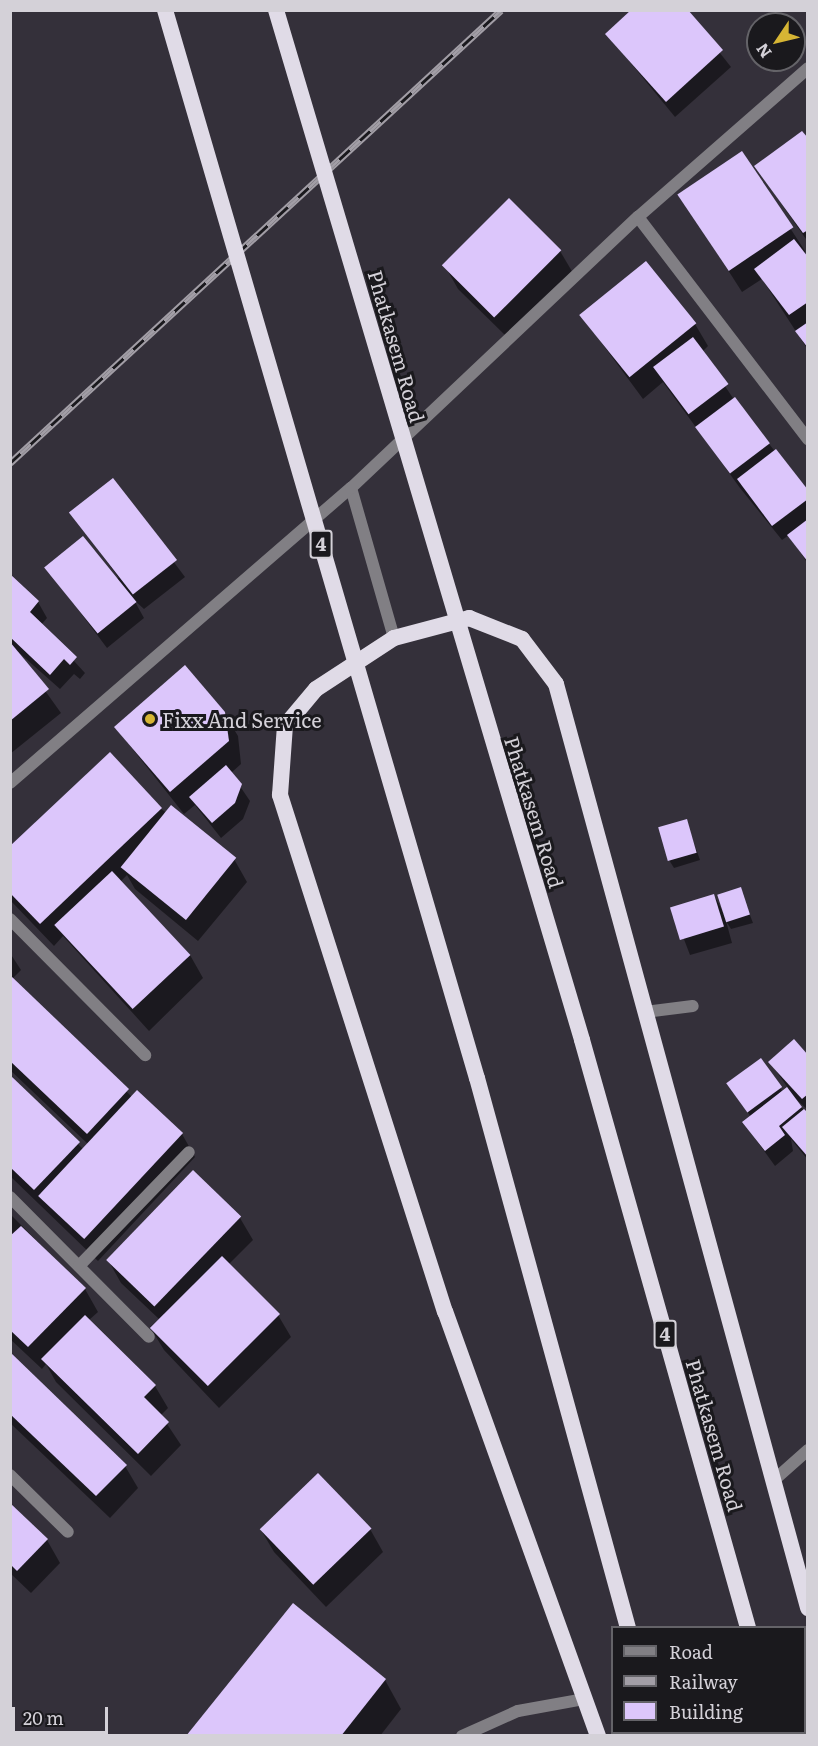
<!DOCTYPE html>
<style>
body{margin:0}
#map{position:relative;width:818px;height:1746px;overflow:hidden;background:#34303a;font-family:Literata,serif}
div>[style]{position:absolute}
.shadow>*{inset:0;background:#0007}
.building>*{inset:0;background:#dcc6fb;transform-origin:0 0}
.service>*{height:12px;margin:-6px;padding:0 6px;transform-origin:6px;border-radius:6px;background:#817f84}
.minor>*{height:12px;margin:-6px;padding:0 6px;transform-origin:6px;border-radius:6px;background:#817f84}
.tertiary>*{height:12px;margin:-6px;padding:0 6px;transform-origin:6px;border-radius:6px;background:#817f84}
.trunk>*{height:16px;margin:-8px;padding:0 8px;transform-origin:8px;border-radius:8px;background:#e0dbe7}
.rail>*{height:7px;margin-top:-3.5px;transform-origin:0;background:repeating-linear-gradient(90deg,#1a191d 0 14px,#a29ea6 0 28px);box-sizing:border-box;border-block:2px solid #a29ea6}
.trunk-bridge>*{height:16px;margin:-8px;padding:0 8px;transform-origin:8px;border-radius:8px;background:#e0dbe7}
.dots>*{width:16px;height:16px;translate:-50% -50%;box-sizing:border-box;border:3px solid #1a191d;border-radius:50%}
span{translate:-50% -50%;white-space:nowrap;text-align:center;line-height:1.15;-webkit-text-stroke:6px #1a191d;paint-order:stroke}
.shield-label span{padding:2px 4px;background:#1a191d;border:2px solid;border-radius:4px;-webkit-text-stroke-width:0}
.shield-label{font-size:18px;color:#d4d1d8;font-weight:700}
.street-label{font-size:20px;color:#d4d1d8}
.poi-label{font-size:20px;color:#d4d1d8}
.left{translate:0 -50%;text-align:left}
.frame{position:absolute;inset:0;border:12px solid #d4d1d8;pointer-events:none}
.legend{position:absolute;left:611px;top:1626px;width:195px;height:108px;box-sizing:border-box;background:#1a191d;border:2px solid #646368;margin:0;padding:8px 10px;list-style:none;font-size:18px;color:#d4d1d8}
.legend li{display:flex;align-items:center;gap:12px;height:30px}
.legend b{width:30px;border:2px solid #646368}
.north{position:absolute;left:746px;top:12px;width:60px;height:60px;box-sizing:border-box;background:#1a191d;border:2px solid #646368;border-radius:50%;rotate:235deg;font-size:16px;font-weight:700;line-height:24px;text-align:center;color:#d4d1d8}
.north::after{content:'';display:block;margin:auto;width:21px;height:27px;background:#d6b534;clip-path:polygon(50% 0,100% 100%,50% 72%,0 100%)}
.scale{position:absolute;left:12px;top:1707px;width:96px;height:27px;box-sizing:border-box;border:3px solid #d4d1d8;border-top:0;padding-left:8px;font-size:18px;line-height:21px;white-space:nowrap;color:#d4d1d8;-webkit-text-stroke:4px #1a191d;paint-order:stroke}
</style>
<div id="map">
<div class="shadow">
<i style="clip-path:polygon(686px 10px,731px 67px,675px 117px,607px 34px)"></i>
<i style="clip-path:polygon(808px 141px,808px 242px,756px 167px)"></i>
<i style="clip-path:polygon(742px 154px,805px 251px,808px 350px,762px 279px,742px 292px,680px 195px)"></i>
<i style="clip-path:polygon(560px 251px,573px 273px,509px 339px,458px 289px,445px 266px)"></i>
<i style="clip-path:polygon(646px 263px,695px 324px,708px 346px,702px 352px,735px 401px,808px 493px,808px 564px,789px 535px,782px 540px,740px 488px,663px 382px,643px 399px,581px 315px)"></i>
<i style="clip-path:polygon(113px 481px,185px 577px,144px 609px,134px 600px,144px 618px,107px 648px,46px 567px,119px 578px,71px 513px)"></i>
<i style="clip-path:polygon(10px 576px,38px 602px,47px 618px,41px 625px,85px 673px,80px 679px,74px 674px,60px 689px,16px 650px,61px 713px,10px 754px)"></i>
<i style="clip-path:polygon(224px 713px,238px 736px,241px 764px,231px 773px,250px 801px,243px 819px,221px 838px,195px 805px,184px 814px,116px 728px)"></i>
<i style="clip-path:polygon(161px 809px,234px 859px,247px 882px,198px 941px,135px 889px,127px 875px,120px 882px,190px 955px,203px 978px,149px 1031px,63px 936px,54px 946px,10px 900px,10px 848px)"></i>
<i style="clip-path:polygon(686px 821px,700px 860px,674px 868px,669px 860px)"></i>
<i style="clip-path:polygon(740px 889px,753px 923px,731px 929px,726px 921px,732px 943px,690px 955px,672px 908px,714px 895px,723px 912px)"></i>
<i style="clip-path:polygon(10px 953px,21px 970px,12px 979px,132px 1097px,182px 1134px,195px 1157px,98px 1261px,10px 1176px,10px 1077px,84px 1150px,89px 1145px,10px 1070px)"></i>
<i style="clip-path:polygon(808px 1057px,808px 1110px,790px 1094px,808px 1115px,808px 1160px,791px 1139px,793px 1151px,775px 1166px,744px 1123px,751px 1117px,729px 1084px,760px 1061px,783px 1092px,788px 1088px,770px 1062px)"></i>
<i style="clip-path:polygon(10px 1214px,85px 1289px,98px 1312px,89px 1320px,155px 1386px,168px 1408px,161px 1415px,181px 1445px,151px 1476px,56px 1382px,46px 1364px,42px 1369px,10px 1339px)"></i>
<i style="clip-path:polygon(240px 1218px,253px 1240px,229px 1264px,278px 1315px,291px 1337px,219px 1408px,164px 1350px,150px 1327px,159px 1319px,121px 1283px,108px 1260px)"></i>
<i style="clip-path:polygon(10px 1354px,125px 1466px,138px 1488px,110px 1518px,10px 1423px)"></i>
<i style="clip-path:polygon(10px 1505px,47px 1540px,60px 1563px,31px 1593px,10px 1573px)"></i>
<i style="clip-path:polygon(370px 1529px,383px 1552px,326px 1607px,274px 1552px,261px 1530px)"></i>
<i style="clip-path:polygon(293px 1605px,385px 1680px,401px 1709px,380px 1736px,188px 1736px)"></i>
</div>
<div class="building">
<i style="clip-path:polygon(631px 10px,688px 10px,723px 50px,666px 102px,605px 34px)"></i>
<i style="clip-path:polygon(802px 131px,808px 138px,808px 230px,803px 233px,754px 166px)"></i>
<i style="left:742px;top:151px;width:92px;height:78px;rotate:56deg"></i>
<i style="left:509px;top:198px;width:74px;height:95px;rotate:45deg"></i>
<i style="clip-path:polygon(794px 239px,808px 257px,808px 302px,789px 315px,754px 269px)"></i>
<i style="left:646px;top:261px;width:80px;height:86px;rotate:51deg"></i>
<i style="clip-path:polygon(808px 322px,808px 348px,795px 331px)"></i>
<i style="left:693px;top:337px;width:59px;height:50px;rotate:53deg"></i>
<i style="left:735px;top:397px;width:58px;height:50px;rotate:53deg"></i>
<i style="clip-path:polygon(776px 449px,808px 490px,808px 499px,772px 526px,737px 479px)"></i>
<i style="left:113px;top:478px;width:104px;height:56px;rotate:52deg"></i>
<i style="clip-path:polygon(808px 519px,808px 562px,787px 535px)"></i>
<i style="left:83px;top:536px;width:85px;height:50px;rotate:51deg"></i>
<i style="clip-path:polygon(10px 574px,39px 601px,30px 612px,77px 657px,70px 665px,64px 659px,50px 675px,10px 637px)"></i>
<i style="clip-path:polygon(10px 642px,49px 689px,10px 721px)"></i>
<i style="clip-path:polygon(185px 665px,225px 712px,229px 741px,170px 792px,114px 727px)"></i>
<i style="clip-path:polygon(110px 752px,162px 808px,40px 924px,10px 893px,10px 846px)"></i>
<i style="clip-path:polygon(226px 765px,242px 784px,235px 803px,212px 823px,189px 797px)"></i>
<i style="left:171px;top:805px;width:84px;height:80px;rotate:39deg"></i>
<i style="left:687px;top:819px;width:35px;height:30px;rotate:74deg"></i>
<i style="left:112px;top:871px;width:115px;height:79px;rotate:47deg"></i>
<i style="left:741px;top:887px;width:29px;height:25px;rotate:72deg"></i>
<i style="left:714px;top:894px;width:34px;height:46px;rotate:73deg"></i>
<i style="clip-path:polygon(10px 975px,129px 1089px,87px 1134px,10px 1061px)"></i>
<i style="clip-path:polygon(794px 1039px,808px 1055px,808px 1094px,802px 1099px,768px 1062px)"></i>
<i style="left:761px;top:1058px;width:36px;height:43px;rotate:54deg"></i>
<i style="clip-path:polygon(10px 1075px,80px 1142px,34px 1190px,10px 1167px)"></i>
<i style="clip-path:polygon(787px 1087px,802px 1107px,779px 1126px,785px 1135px,765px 1151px,742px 1122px)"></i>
<i style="left:137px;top:1090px;width:63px;height:145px;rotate:43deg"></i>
<i style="clip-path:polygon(804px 1109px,808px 1113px,808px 1157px,782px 1127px)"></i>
<i style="left:193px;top:1170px;width:67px;height:125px;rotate:44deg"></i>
<i style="clip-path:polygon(21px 1226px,86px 1288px,28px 1347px,10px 1330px,10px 1236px)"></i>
<i style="left:222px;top:1256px;width:82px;height:102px;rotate:45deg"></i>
<i style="clip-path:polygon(85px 1315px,156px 1385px,144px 1397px,169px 1422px,138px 1454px,41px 1359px)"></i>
<i style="clip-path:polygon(10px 1352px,127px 1465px,96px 1496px,10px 1414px)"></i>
<i style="left:318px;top:1473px;width:77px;height:81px;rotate:46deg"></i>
<i style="clip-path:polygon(10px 1503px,48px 1539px,17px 1571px,10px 1564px)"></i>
<i style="clip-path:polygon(293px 1603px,386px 1679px,341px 1736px,186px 1736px)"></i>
</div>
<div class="service">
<i style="left:645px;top:1012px;width:48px;rotate:-7.1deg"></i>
<i style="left:773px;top:1481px;width:47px;rotate:-41.5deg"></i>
<i style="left:462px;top:1736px;width:61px;rotate:-24.1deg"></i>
<i style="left:518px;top:1711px;width:68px;rotate:-10.2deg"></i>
</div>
<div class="minor">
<i style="left:638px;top:217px;width:280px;rotate:52.6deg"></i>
<i style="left:10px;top:919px;width:192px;rotate:45.2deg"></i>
<i style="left:10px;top:1197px;width:197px;rotate:45.2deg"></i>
<i style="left:79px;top:1266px;width:158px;rotate:-46deg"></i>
<i style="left:10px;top:1475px;width:81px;rotate:44.5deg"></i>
</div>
<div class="tertiary">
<i style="left:351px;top:488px;width:156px;rotate:74deg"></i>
<i style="left:10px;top:783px;width:451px;rotate:-40.9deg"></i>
<i style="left:351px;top:488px;width:395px;rotate:-43.4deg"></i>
<i style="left:638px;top:217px;width:226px;rotate:-41.2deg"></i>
</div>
<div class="trunk">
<i style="left:582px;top:1040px;width:611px;rotate:74.23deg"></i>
<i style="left:477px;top:1078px;width:570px;rotate:74.65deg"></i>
<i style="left:657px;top:1732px;width:4px;rotate:76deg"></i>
<i style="left:778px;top:1732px;width:4px;rotate:76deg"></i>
<i style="left:598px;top:1736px;width:451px;rotate:-109.8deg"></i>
<i style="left:445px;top:1312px;width:543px;rotate:-107.7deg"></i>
<i style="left:280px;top:795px;width:69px;rotate:-85.9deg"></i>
<i style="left:285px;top:726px;width:48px;rotate:-50deg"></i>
<i style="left:316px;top:689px;width:93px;rotate:-33.2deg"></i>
<i style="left:394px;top:638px;width:78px;rotate:-14.9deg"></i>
<i style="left:469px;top:618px;width:57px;rotate:21.6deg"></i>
<i style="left:522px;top:639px;width:56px;rotate:52.9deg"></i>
<i style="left:556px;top:684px;width:958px;rotate:74.74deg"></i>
</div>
<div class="rail">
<i style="left:10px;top:463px;width:668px;rotate:-42.69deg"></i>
</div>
<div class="trunk-bridge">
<i style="left:165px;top:10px;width:1113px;rotate:73.72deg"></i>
<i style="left:276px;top:10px;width:1074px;rotate:73.45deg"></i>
</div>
<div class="dots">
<i style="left:150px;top:719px;background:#d6b534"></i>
</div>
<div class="shield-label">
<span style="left:321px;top:544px">4</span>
<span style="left:665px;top:1334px">4</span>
</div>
<div class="street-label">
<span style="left:397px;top:346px;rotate:74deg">Phatkasem Road</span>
<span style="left:535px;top:812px;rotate:73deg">Phatkasem Road</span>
<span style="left:715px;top:1435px;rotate:74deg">Phatkasem Road</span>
</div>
<div class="poi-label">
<span class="left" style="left:162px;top:719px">Fixx And Service</span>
</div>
<div class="frame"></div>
<ul class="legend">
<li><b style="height:8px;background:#817f84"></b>Road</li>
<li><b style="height:8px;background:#a29ea6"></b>Railway</li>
<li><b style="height:16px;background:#dcc6fb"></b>Building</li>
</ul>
<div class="north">N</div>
<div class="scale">20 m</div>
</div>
